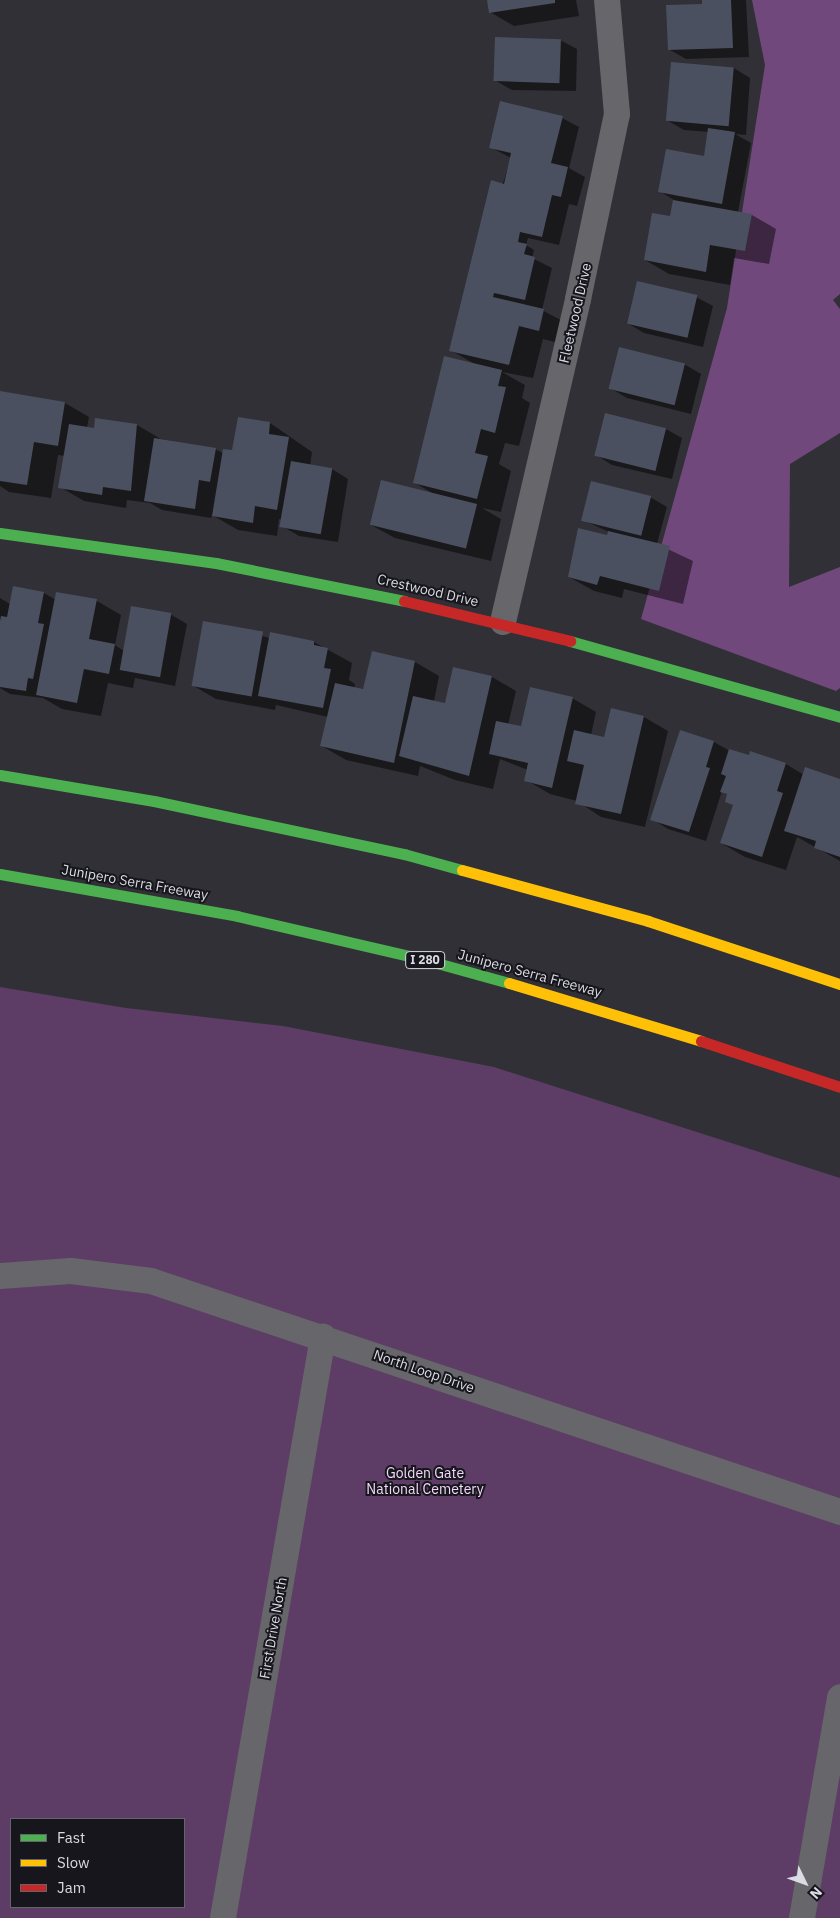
<!DOCTYPE html>
<style>
body{margin:0}
#map{position:relative;width:840px;height:1918px;overflow:hidden;background:#303036;font-family:"IBM Plex Sans",sans-serif}
div>[style]{position:absolute}
.green>*{inset:0;background:#5d3c66}
.forest>*{inset:0;background:#71487b}
.shadow>*{inset:0;background:#0007}
.building>*{inset:0;background:#4a505f;transform-origin:0 0}
.street>*{height:26px;margin:-13px;padding:0 13px;transform-origin:13px;border-radius:13px;background:#67666a}
.fast>*{height:11px;margin:-5.5px;padding:0 5.5px;transform-origin:5.5px;border-radius:5.5px;background:#4caf50}
.slow>*{height:11px;margin:-5.5px;padding:0 5.5px;transform-origin:5.5px;border-radius:5.5px;background:#ffc107}
.jam>*{height:11px;margin:-5.5px;padding:0 5.5px;transform-origin:5.5px;border-radius:5.5px;background:#c62828}
span{translate:-50% -50%;white-space:nowrap;text-align:center;line-height:1.15;-webkit-text-stroke:4px #16161c;paint-order:stroke}
.shield-label span{padding:1px 4px;background:#16161c;border:1px solid;border-radius:4px;-webkit-text-stroke-width:0}
.shield-label{font-size:12px;color:#dadbe4;font-weight:700}
.street-label{font-size:14px;color:#dadbe4}
.park-label{font-size:14px;color:#f3d8fa}
.legend{position:absolute;left:10px;top:1818px;width:175px;height:90px;box-sizing:border-box;background:#16161c;border:1px solid #64656c;margin:0;padding:6px 9px;list-style:none;font-size:15px;color:#dadbe4}
.legend li{display:flex;align-items:center;gap:10px;height:25px}
.legend b{width:25px;border:1px solid #64656c}
.north{position:absolute;left:780px;top:1858px;width:50px;height:50px;-webkit-text-stroke:4px #16161c;paint-order:stroke;rotate:132deg;font-size:14px;font-weight:700;line-height:20px;text-align:center;color:#dadbe4}
.north::after{content:'';display:block;margin:auto;width:18px;height:22px;background:#dadbe4;clip-path:polygon(50% 0,100% 100%,50% 72%,0 100%)}
</style>
<div id="map">
<div class="green">
<i style="clip-path:polygon(evenodd,0 987px,126px 1008px,283px 1026px,494px 1067px,840px 1178px,840px 1918px,0 1918px,0 987px,11px 1819px,184px 1819px,184px 1907px,11px 1907px,11px 1819px)"></i>
</div>
<div class="forest">
<i style="clip-path:polygon(752px 0,840px 0,840px 294px,833px 300px,840px 309px,840px 433px,790px 464px,789px 587px,840px 567px,840px 688px,836px 691px,641px 619px,727px 308px,765px 65px)"></i>
</div>
<div class="shadow">
<i style="clip-path:polygon(488px 0,576px 0,579px 16px,514px 26px,490px 12px)"></i>
<i style="clip-path:polygon(704px 0,746px 0,749px 57px,686px 59px,670px 50px,704px 5px)"></i>
<i style="clip-path:polygon(560px 40px,577px 49px,576px 91px,512px 90px,496px 81px)"></i>
<i style="clip-path:polygon(734px 68px,750px 78px,746px 135px,735px 134px,751px 143px,738px 212px,752px 215px,776px 229px,769px 264px,734px 258px,730px 285px,669px 274px,645px 260px,671px 218px,674px 200px,659px 191px,705px 157px,709px 132px,684px 130px,668px 121px)"></i>
<i style="clip-path:polygon(562px 118px,579px 127px,569px 168px,585px 177px,577px 206px,569px 204px,559px 245px,528px 238px,526px 245px,534px 250px,532px 258px,552px 268px,542px 310px,568px 324px,563px 344px,543px 339px,533px 378px,502px 372px,525px 385px,522px 398px,530px 403px,519px 446px,505px 443px,499px 464px,511px 471px,501px 512px,482px 508px,501px 519px,491px 561px,395px 538px,371px 525px,434px 494px,415px 483px,473px 363px,450px 350px,511px 158px,490px 147px)"></i>
<i style="clip-path:polygon(696px 297px,713px 306px,703px 347px,644px 333px,627px 323px)"></i>
<i style="clip-path:polygon(684px 364px,701px 374px,691px 414px,627px 398px,610px 388px)"></i>
<i style="clip-path:polygon(0 393px,65px 403px,89px 417px,87px 428px,95px 429px,96px 419px,137px 425px,161px 439px,215px 449px,223px 453px,233px 452px,239px 418px,270px 423px,312px 452px,310px 466px,332px 469px,348px 479px,338px 542px,299px 536px,282px 526px,283px 520px,279px 519px,277px 536px,238px 530px,212px 515px,211px 518px,162px 510px,150px 503px,127px 500px,126px 508px,84px 501px,60px 487px,65px 456px,58px 455px,51px 498px,9px 492px,0 486px)"></i>
<i style="clip-path:polygon(666px 429px,682px 438px,672px 479px,612px 465px,596px 455px)"></i>
<i style="clip-path:polygon(650px 497px,667px 507px,657px 544px,693px 561px,683px 604px,624px 589px,622px 598px,594px 591px,569px 577px,608px 536px,609px 532px,583px 520px)"></i>
<i style="clip-path:polygon(14px 587px,44px 593px,56px 600px,57px 593px,97px 601px,121px 615px,115px 645px,124px 651px,170px 614px,187px 624px,175px 686px,135px 678px,133px 688px,108px 683px,101px 716px,62px 709px,43px 698px,10px 694px,0 688px,0 598px,10px 604px)"></i>
<i style="clip-path:polygon(204px 622px,270px 638px,314px 642px,352px 663px,349px 680px,355px 684px,354px 689px,364px 691px,415px 662px,439px 676px,434px 701px,446px 704px,454px 669px,492px 677px,516px 691px,508px 725px,522px 728px,572px 698px,596px 712px,591px 735px,605px 738px,644px 717px,668px 731px,645px 827px,601px 817px,577px 801px,550px 794px,526px 780px,528px 770px,500px 759px,493px 789px,455px 780px,420px 766px,418px 776px,346px 760px,322px 746px,328px 717px,276px 705px,275px 710px,216px 699px,192px 685px)"></i>
<i style="clip-path:polygon(680px 731px,714px 742px,730px 751px,786px 764px,804px 775px,840px 780px,840px 861px,797px 837px,786px 870px,745px 857px,721px 843px,734px 805px,726px 801px,728px 795px,722px 791px,706px 841px,668px 829px,652px 819px)"></i>
</div>
<div class="building">
<i style="clip-path:polygon(487px 0,555px 0,555px 3px,489px 13px)"></i>
<i style="clip-path:polygon(702px 0,731px 0,733px 48px,668px 50px,666px 5px,702px 4px)"></i>
<i style="left:495px;top:37px;width:66px;height:44px;rotate:2deg"></i>
<i style="left:671px;top:62px;width:63px;height:59px;rotate:5deg"></i>
<i style="clip-path:polygon(500px 101px,563px 116px,551px 163px,568px 167px,561px 197px,552px 195px,542px 237px,520px 232px,518px 242px,527px 244px,524px 254px,535px 257px,525px 300px,494px 293px,493px 297px,544px 309px,539px 331px,519px 326px,509px 365px,449px 351px,491px 180px,504px 184px,511px 153px,489px 148px)"></i>
<i style="clip-path:polygon(708px 128px,735px 132px,722px 204px,658px 192px,666px 149px,704px 156px)"></i>
<i style="clip-path:polygon(673px 200px,752px 214px,745px 251px,710px 245px,706px 272px,644px 260px,652px 213px,670px 216px)"></i>
<i style="left:637px;top:281px;width:62px;height:44px;rotate:13deg"></i>
<i style="left:619px;top:347px;width:68px;height:43px;rotate:14deg"></i>
<i style="clip-path:polygon(444px 356px,502px 370px,498px 386px,506px 387px,495px 433px,481px 429px,475px 453px,488px 456px,477px 499px,413px 483px)"></i>
<i style="clip-path:polygon(0 391px,65px 402px,58px 446px,34px 442px,27px 485px,0 481px)"></i>
<i style="left:605px;top:413px;width:63px;height:44px;rotate:14deg"></i>
<i style="clip-path:polygon(238px 417px,270px 422px,269px 434px,289px 437px,277px 510px,255px 506px,253px 523px,212px 516px,223px 449px,232px 450px)"></i>
<i style="clip-path:polygon(95px 418px,137px 424px,131px 491px,103px 487px,102px 495px,58px 488px,69px 424px,94px 428px)"></i>
<i style="clip-path:polygon(154px 438px,216px 448px,210px 482px,199px 480px,195px 509px,144px 501px)"></i>
<i style="left:291px;top:461px;width:42px;height:67px;rotate:10deg"></i>
<i style="left:381px;top:480px;width:99px;height:46px;rotate:14deg"></i>
<i style="left:591px;top:481px;width:62px;height:41px;rotate:14deg"></i>
<i style="clip-path:polygon(578px 528px,607px 535px,608px 531px,670px 546px,659px 591px,600px 576px,597px 585px,568px 577px)"></i>
<i style="clip-path:polygon(13px 586px,44px 592px,38px 623px,44px 624px,33px 679px,28px 678px,26px 691px,0 687px,0 621px,1px 616px,7px 617px)"></i>
<i style="clip-path:polygon(56px 592px,97px 599px,89px 639px,115px 644px,109px 674px,84px 669px,77px 703px,36px 695px)"></i>
<i style="left:131px;top:606px;width:41px;height:65px;rotate:10deg"></i>
<i style="left:203px;top:621px;width:61px;height:66px;rotate:10deg"></i>
<i style="clip-path:polygon(270px 632px,314px 641px,314px 645px,328px 648px,324px 668px,331px 669px,323px 708px,258px 696px)"></i>
<i style="clip-path:polygon(372px 651px,415px 661px,394px 763px,320px 746px,335px 683px,363px 689px)"></i>
<i style="clip-path:polygon(453px 667px,492px 676px,469px 776px,399px 756px,413px 696px,445px 703px)"></i>
<i style="clip-path:polygon(530px 687px,573px 697px,552px 788px,524px 781px,528px 763px,489px 754px,496px 721px,521px 726px)"></i>
<i style="clip-path:polygon(611px 708px,644px 716px,621px 814px,575px 804px,584px 765px,567px 761px,574px 730px,604px 737px)"></i>
<i style="clip-path:polygon(680px 730px,714px 741px,706px 767px,710px 768px,689px 832px,650px 820px)"></i>
<i style="clip-path:polygon(729px 749px,749px 755px,750px 751px,786px 763px,777px 791px,783px 793px,762px 857px,720px 843px,733px 805px,725px 802px,727px 794px,720px 792px,726px 776px,721px 774px)"></i>
<i style="clip-path:polygon(805px 767px,840px 779px,840px 857px,814px 848px,816px 841px,784px 831px)"></i>
</div>
<div class="street">
<i style="left:503px;top:622px;width:332px;rotate:-76.9deg"></i>
<i style="left:578px;top:299px;width:189px;rotate:-78.1deg"></i>
<i style="left:617px;top:114px;width:114px;rotate:-95deg"></i>
<i style="left:0;top:1276px;width:71px;rotate:-4deg"></i>
<i style="left:71px;top:1271px;width:81px;rotate:7.1deg"></i>
<i style="left:151px;top:1281px;width:727px;rotate:18.53deg"></i>
<i style="left:223px;top:1918px;width:590px;rotate:-80.23deg"></i>
<i style="left:802px;top:1918px;width:224px;rotate:-80.2deg"></i>
</div>
<div class="fast">
<i style="left:0;top:533px;width:218px;rotate:7.9deg"></i>
<i style="left:216px;top:563px;width:192px;rotate:11.4deg"></i>
<i style="left:570px;top:641px;width:280px;rotate:15.7deg"></i>
<i style="left:0;top:775px;width:156px;rotate:9.6deg"></i>
<i style="left:154px;top:801px;width:256px;rotate:12deg"></i>
<i style="left:404px;top:854px;width:60px;rotate:15.4deg"></i>
<i style="left:0;top:874px;width:241px;rotate:10deg"></i>
<i style="left:237px;top:916px;width:194px;rotate:13.1deg"></i>
<i style="left:426px;top:960px;width:86px;rotate:15.5deg"></i>
</div>
<div class="slow">
<i style="left:462px;top:870px;width:193px;rotate:15.3deg"></i>
<i style="left:648px;top:921px;width:202px;rotate:18.2deg"></i>
<i style="left:509px;top:983px;width:201px;rotate:16.8deg"></i>
</div>
<div class="jam">
<i style="left:404px;top:601px;width:171px;rotate:13.5deg"></i>
<i style="left:701px;top:1041px;width:146px;rotate:18.3deg"></i>
</div>
<div class="shield-label">
<span style="left:425px;top:960px">I 280</span>
</div>
<div class="street-label">
<span style="left:575px;top:313px;rotate:-77deg">Fleetwood Drive</span>
<span style="left:428px;top:590px;rotate:13deg">Crestwood Drive</span>
<span style="left:135px;top:882px;rotate:10deg">Junipero Serra Freeway</span>
<span style="left:530px;top:973px;rotate:15deg">Junipero Serra Freeway</span>
<span style="left:424px;top:1371px;rotate:19deg">North Loop Drive</span>
<span style="left:273px;top:1628px;rotate:-80deg">First Drive North</span>
</div>
<div class="park-label">
<span style="left:425px;top:1481px">Golden Gate<br>National Cemetery</span>
</div>
<ul class="legend">
<li><b style="height:6px;background:#4caf50"></b>Fast</li>
<li><b style="height:6px;background:#ffc107"></b>Slow</li>
<li><b style="height:6px;background:#c62828"></b>Jam</li>
</ul>
<div class="north">N</div>
</div>
